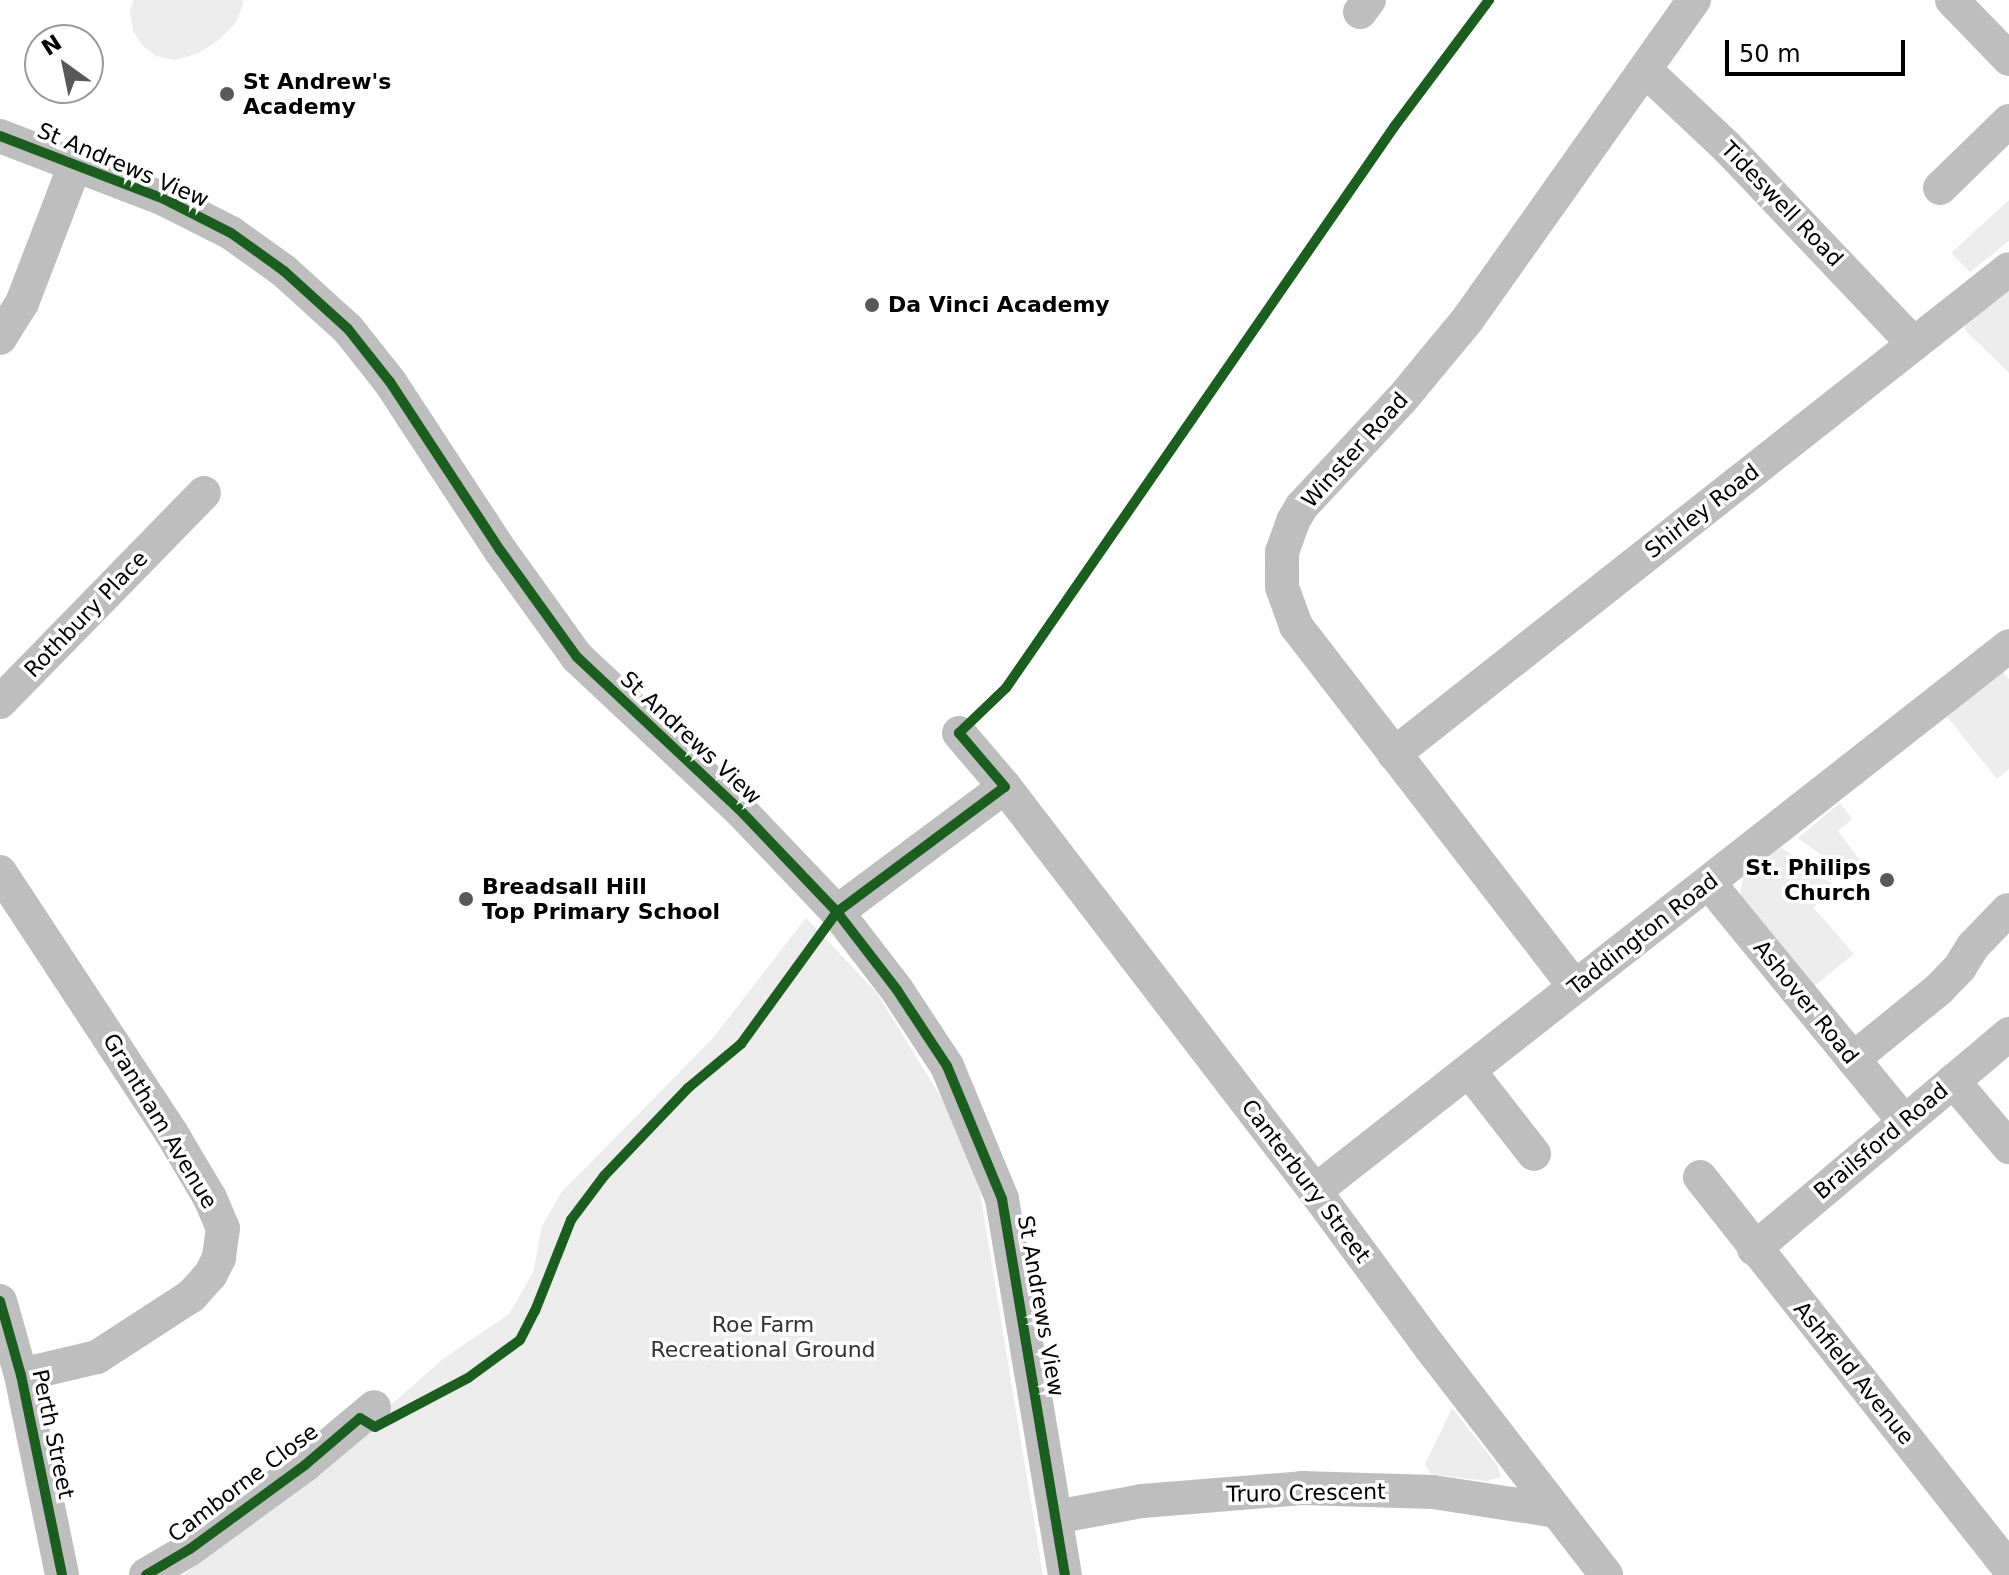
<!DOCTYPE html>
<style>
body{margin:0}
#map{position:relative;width:2009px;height:1575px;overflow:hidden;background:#fff;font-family:"DejaVu Sans",sans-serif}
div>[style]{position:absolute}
.green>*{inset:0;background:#ececec}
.minor>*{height:34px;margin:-17px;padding:0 17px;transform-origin:17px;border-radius:17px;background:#bebebe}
.cycleway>*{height:10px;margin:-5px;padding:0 5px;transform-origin:5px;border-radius:5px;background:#1b5e20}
.dots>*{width:22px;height:22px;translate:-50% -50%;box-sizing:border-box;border:4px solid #fff;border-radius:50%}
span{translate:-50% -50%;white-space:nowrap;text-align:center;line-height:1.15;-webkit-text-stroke:7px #fff;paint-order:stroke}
.poi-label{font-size:22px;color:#000;font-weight:700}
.left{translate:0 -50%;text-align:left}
.right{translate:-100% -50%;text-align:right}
.street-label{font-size:22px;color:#000}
.park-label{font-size:22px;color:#333}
.north{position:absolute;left:24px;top:24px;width:80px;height:80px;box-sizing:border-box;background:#fff;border:2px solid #999;border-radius:50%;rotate:327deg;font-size:22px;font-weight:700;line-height:32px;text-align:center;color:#000}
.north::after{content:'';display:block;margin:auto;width:28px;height:36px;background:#595959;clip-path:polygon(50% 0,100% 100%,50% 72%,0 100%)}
.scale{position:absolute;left:1725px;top:40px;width:180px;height:36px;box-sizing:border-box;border:4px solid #000;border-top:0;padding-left:10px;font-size:24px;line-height:28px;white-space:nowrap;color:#000;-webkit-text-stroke:6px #fff;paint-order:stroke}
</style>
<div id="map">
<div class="green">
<i style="clip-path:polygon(134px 0,243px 0,243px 5px,236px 22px,220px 39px,199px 53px,175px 60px,156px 56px,142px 45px,133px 31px,130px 10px)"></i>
<i style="clip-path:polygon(2009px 200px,2009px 241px,1970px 272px,1951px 253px)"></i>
<i style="clip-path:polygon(2009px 290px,2009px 373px,1965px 330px,1966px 323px)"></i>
<i style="clip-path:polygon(2001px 669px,2009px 679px,2009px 769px,1997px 779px,1945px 714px)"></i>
<i style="clip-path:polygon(1840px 803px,1852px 819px,1838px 831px,1860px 860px,1861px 871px,1852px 877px,1798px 838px)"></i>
<i style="clip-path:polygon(1781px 847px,1838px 888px,1813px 907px,1854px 954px,1814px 986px,1740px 896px,1743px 877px)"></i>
<i style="clip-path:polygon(806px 918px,877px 993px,950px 1112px,980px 1192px,1043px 1575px,182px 1575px,343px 1456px,375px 1419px,443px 1359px,509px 1314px,533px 1273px,542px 1226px,561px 1193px,713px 1038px)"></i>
<i style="clip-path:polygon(1452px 1408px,1497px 1465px,1501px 1477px,1486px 1481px,1431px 1474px,1425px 1464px)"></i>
</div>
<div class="minor">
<i style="left:1952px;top:0;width:82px;rotate:46deg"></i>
<i style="left:1360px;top:12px;width:15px;rotate:-53deg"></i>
<i style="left:1645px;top:70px;width:111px;rotate:43.2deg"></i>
<i style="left:1726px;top:146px;width:273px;rotate:46.5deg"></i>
<i style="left:0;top:136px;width:176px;rotate:21deg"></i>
<i style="left:164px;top:199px;width:75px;rotate:26.9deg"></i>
<i style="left:231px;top:233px;width:65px;rotate:35.6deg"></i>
<i style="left:284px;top:271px;width:86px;rotate:42.2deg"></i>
<i style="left:348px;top:329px;width:68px;rotate:51.6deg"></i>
<i style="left:390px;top:382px;width:201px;rotate:56.8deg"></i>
<i style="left:500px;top:550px;width:132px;rotate:54.3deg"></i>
<i style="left:577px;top:657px;width:221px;rotate:43.2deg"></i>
<i style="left:738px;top:808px;width:144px;rotate:46.4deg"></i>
<i style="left:837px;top:912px;width:98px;rotate:52.4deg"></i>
<i style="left:897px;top:990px;width:91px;rotate:56.7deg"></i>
<i style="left:947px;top:1066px;width:144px;rotate:67.5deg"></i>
<i style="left:1002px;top:1199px;width:381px;rotate:80.5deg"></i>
<i style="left:1940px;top:188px;width:96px;rotate:-44.2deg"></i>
<i style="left:0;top:338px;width:41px;rotate:-57.8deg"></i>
<i style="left:22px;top:303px;width:148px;rotate:-69deg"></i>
<i style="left:0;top:702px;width:292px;rotate:-45.7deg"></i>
<i style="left:959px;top:733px;width:71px;rotate:49.6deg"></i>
<i style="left:1005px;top:787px;width:509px;rotate:52.5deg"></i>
<i style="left:1315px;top:1191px;width:194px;rotate:53.6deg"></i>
<i style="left:1430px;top:1347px;width:288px;rotate:52.3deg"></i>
<i style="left:1394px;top:754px;width:783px;rotate:-38.26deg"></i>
<i style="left:0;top:872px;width:313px;rotate:56.7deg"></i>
<i style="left:172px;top:1134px;width:74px;rotate:59.3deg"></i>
<i style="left:210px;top:1198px;width:33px;rotate:67deg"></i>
<i style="left:223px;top:1228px;width:30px;rotate:98deg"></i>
<i style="left:219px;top:1258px;width:18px;rotate:117deg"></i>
<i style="left:211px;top:1274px;width:30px;rotate:132deg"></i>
<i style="left:191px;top:1296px;width:112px;rotate:147deg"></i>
<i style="left:97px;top:1357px;width:78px;rotate:166.7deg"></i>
<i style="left:1709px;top:883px;width:306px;rotate:50.7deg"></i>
<i style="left:837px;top:912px;width:209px;rotate:-36.7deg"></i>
<i style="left:1575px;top:987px;width:456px;rotate:-127.7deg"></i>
<i style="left:1296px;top:626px;width:41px;rotate:-109.7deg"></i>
<i style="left:1282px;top:587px;width:35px;rotate:-90deg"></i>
<i style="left:1282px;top:552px;width:33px;rotate:-70deg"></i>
<i style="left:1293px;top:521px;width:17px;rotate:-59deg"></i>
<i style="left:1302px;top:506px;width:145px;rotate:-47deg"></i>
<i style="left:1401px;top:400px;width:105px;rotate:-50.4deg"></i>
<i style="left:1468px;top:319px;width:391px;rotate:-54.7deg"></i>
<i style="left:1853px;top:1059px;width:111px;rotate:-39.1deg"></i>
<i style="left:1939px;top:989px;width:30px;rotate:-46deg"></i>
<i style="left:1960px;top:967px;width:25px;rotate:-58deg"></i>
<i style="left:1973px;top:946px;width:50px;rotate:-45.8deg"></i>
<i style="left:1470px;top:1072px;width:104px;rotate:52deg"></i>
<i style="left:1953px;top:1081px;width:87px;rotate:49.7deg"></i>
<i style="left:1700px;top:1177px;width:498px;rotate:51.7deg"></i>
<i style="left:1315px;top:1191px;width:882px;rotate:-38.14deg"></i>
<i style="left:1754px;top:1249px;width:334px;rotate:-40.1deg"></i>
<i style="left:0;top:1301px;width:77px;rotate:74.2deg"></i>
<i style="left:21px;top:1375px;width:204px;rotate:78.4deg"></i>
<i style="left:1055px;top:1517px;width:88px;rotate:-10.4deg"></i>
<i style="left:1142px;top:1501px;width:161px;rotate:-4.6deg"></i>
<i style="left:1302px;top:1488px;width:131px;rotate:1.7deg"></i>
<i style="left:1433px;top:1492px;width:125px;rotate:8.7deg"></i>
<i style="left:146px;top:1575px;width:51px;rotate:-30.6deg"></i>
<i style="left:190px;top:1549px;width:142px;rotate:-36.1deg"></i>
<i style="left:305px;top:1465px;width:90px;rotate:-40deg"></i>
</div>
<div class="cycleway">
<i style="left:0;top:136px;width:176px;rotate:21deg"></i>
<i style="left:164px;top:199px;width:75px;rotate:26.9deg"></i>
<i style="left:231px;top:233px;width:65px;rotate:35.6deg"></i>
<i style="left:284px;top:271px;width:86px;rotate:42.2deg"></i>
<i style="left:348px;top:329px;width:68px;rotate:51.6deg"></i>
<i style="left:390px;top:382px;width:201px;rotate:56.8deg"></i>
<i style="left:500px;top:550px;width:132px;rotate:54.3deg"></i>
<i style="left:577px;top:657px;width:221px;rotate:43.2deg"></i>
<i style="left:738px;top:808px;width:144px;rotate:46.4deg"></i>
<i style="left:837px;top:912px;width:98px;rotate:52.4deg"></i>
<i style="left:897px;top:990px;width:91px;rotate:56.7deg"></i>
<i style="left:947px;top:1066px;width:144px;rotate:67.5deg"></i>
<i style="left:1002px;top:1199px;width:381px;rotate:80.5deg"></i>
<i style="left:0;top:1301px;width:77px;rotate:74.2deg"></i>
<i style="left:21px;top:1375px;width:204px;rotate:78.4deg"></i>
<i style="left:146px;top:1575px;width:51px;rotate:-30.6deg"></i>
<i style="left:190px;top:1549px;width:142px;rotate:-36.1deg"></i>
<i style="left:305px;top:1465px;width:72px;rotate:-40.5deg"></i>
<i style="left:360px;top:1418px;width:17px;rotate:31deg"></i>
<i style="left:375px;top:1427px;width:105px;rotate:-27.8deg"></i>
<i style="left:468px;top:1378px;width:64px;rotate:-36.2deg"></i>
<i style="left:520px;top:1340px;width:33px;rotate:-63deg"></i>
<i style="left:535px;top:1311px;width:98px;rotate:-68.4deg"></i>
<i style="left:571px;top:1220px;width:55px;rotate:-53.1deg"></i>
<i style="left:604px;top:1176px;width:122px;rotate:-46.3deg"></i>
<i style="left:688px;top:1088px;width:69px;rotate:-39.7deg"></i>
<i style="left:741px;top:1044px;width:163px;rotate:-54deg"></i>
<i style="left:837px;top:912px;width:209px;rotate:-36.7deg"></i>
<i style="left:1005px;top:787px;width:71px;rotate:-130.4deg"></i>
<i style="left:959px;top:733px;width:65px;rotate:-43.8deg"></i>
<i style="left:1006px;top:688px;width:682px;rotate:-55.33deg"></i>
<i style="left:1394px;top:127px;width:159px;rotate:-53.2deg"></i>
</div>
<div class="dots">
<i style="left:227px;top:94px;background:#595959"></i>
<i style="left:872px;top:305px;background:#595959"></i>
<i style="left:1887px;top:880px;background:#595959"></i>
<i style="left:466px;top:899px;background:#595959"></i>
</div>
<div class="poi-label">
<span class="left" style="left:243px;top:94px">St Andrew's<br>Academy</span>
<span class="left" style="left:888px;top:305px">Da Vinci Academy</span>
<span class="right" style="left:1871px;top:880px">St. Philips<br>Church</span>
<span class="left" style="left:482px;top:899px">Breadsall Hill<br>Top Primary School</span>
</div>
<div class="street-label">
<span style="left:123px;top:165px;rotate:23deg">St Andrews View</span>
<span style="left:1782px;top:204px;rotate:46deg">Tideswell Road</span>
<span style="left:1355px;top:450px;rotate:-48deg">Winster Road</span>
<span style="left:1702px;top:511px;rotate:-38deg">Shirley Road</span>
<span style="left:86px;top:614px;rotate:-46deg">Rothbury Place</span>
<span style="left:691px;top:738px;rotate:43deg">St Andrews View</span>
<span style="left:1643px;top:934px;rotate:-38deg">Taddington Road</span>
<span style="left:1806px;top:1002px;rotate:51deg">Ashover Road</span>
<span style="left:160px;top:1121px;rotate:59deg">Grantham Avenue</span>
<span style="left:1881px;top:1141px;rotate:-40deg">Brailsford Road</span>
<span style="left:1306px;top:1181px;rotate:53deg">Canterbury Street</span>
<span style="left:1041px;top:1306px;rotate:80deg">St Andrews View</span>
<span style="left:1854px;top:1373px;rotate:51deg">Ashfield Avenue</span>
<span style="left:53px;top:1434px;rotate:78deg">Perth Street</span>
<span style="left:243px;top:1483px;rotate:-37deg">Camborne Close</span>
<span style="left:1306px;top:1493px;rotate:-1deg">Truro Crescent</span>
</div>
<div class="park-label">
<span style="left:763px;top:1337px">Roe Farm<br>Recreational Ground</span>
</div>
<div class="north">N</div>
<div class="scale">50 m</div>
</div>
